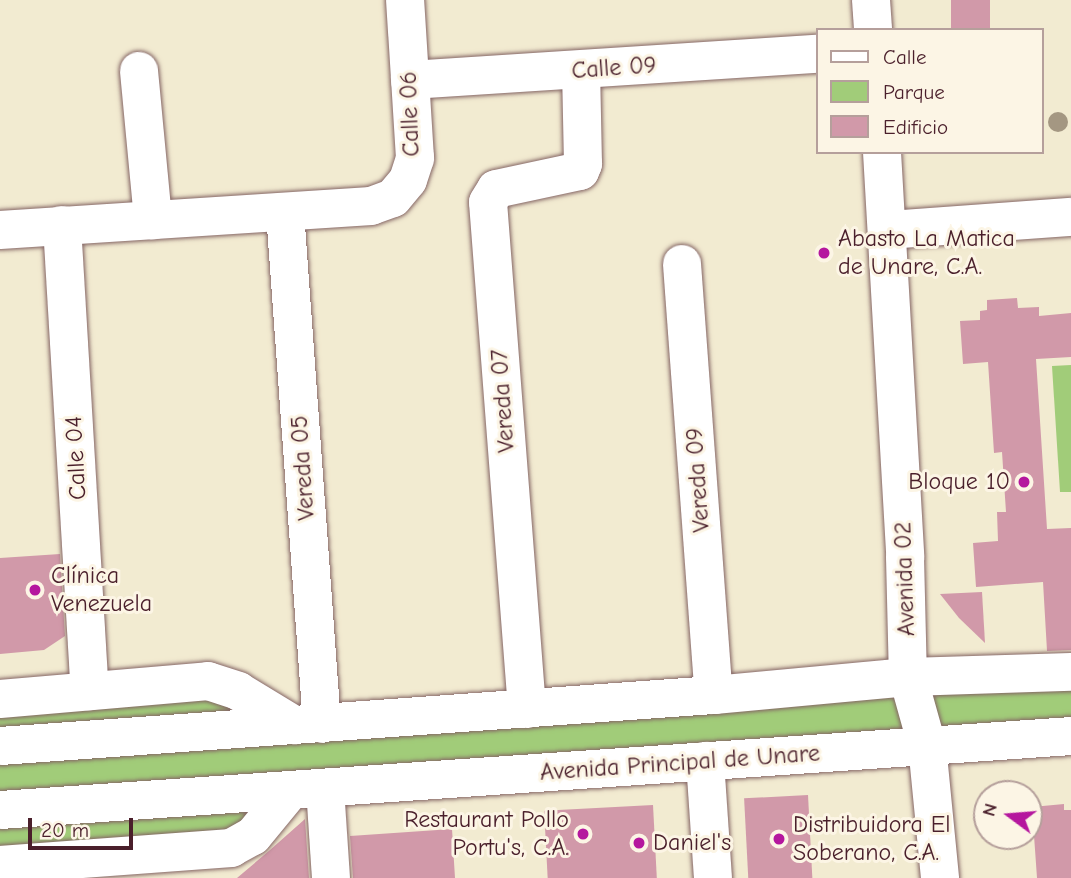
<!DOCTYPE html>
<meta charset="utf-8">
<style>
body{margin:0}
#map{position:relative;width:1071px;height:878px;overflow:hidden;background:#f2ebd1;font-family:"Comic Neue",sans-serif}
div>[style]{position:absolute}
.green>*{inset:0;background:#a1cc79}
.building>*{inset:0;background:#d199a9;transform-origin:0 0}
.roads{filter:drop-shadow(0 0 2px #856665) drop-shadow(0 0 2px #856665)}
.minor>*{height:38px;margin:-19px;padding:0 19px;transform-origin:19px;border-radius:19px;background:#fff}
.trees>*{width:20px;height:20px;margin:-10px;border-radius:50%;background:#a49782}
.dots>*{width:19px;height:19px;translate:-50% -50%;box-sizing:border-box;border:4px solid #fcf5e5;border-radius:50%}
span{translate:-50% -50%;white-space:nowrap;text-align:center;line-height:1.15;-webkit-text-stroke:6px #fcf5e5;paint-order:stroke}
.street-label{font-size:24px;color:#4a1f2b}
.poi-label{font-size:24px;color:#4a1f2b}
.left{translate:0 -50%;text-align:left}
.right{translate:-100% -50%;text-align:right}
.legend{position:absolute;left:816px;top:28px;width:228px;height:126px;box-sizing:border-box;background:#fcf5e5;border:2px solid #b59f9b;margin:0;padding:9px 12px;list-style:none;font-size:21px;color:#4a1f2b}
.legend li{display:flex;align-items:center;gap:14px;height:35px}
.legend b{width:35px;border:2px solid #b59f9b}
.north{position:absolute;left:973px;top:780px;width:70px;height:70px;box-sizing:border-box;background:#fcf5e5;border:2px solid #b59f9b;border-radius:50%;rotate:286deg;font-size:19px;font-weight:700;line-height:28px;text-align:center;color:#4a1f2b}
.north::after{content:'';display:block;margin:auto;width:24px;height:32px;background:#b5179e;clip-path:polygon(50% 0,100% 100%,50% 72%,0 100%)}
.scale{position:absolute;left:28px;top:818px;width:105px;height:32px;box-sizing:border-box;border:4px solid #4a1f2b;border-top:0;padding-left:9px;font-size:21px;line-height:24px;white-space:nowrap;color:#4a1f2b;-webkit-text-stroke:5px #fcf5e5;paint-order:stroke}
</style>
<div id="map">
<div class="green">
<i style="clip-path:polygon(1071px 365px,1071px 492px,1060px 492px,1052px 366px)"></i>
<i style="clip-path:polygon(1071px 672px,1071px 736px,325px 788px,253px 836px,0 865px,0 699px,208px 681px,294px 725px)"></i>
</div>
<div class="building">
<i style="left:951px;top:0;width:39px;height:30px"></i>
<i style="clip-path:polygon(1017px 298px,1018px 308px,1039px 307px,1039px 316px,1071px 313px,1071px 357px,1036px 359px,1047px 529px,1071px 528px,1071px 650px,1047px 651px,1043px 582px,976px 587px,973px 543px,998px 541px,997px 512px,1006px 512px,1002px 452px,994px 453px,988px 362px,963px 364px,960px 321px,980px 320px,980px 311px,987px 310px,987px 300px)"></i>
<i style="clip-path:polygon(60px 554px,65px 636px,44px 650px,0 654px,0 558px)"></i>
<i style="clip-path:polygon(982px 592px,985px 643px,959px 618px,940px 594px)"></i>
<i style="left:808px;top:795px;width:83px;height:64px;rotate:87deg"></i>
<i style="clip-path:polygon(1064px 804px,1064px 810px,1071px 810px,1071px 878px,1037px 878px,1032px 807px)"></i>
<i style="left:653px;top:805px;width:73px;height:109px;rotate:87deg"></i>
<i style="clip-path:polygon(305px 819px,309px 878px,237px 878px,270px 850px)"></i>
<i style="clip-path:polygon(452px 829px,455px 878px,353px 878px,350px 836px)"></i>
</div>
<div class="roads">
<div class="minor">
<i style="left:871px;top:0;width:30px;rotate:86deg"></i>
<i style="left:139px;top:71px;width:150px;rotate:84.6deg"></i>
<i style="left:410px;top:80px;width:408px;rotate:-3.7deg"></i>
<i style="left:882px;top:152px;width:406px;rotate:86.7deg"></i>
<i style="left:905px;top:557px;width:120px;rotate:88.6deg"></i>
<i style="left:908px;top:677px;width:71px;rotate:74.4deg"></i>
<i style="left:927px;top:745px;width:134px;rotate:84.4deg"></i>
<i style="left:285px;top:212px;width:513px;rotate:85.87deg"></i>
<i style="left:62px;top:225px;width:467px;rotate:86.6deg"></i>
<i style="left:0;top:230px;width:372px;rotate:-3.7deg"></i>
<i style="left:371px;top:206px;width:23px;rotate:-20deg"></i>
<i style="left:393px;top:198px;width:23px;rotate:-50deg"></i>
<i style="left:408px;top:180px;width:23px;rotate:-72deg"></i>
<i style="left:415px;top:158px;width:158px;rotate:-93.6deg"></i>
<i style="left:888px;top:230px;width:183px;rotate:-4.1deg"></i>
<i style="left:682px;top:264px;width:432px;rotate:85.8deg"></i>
<i style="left:0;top:699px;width:209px;rotate:-4.9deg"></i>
<i style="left:208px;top:681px;width:32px;rotate:18deg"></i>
<i style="left:238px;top:691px;width:66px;rotate:31.3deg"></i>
<i style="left:527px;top:709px;width:508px;rotate:-94.4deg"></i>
<i style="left:488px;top:202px;width:15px;rotate:-58deg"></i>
<i style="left:496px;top:189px;width:86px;rotate:-12.1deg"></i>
<i style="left:580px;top:171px;width:8px;rotate:-67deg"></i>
<i style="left:583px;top:164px;width:93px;rotate:-91.2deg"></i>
<i style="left:0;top:746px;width:716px;rotate:-4.09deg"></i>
<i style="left:714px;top:695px;width:195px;rotate:-5.3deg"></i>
<i style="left:908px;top:677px;width:163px;rotate:-1.8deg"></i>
<i style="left:705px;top:761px;width:117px;rotate:86.1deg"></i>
<i style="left:325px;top:788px;width:90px;rotate:86.2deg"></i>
<i style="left:0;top:810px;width:1074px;rotate:-3.95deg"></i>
<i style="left:0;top:865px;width:232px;rotate:-4.2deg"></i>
<i style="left:231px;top:848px;width:25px;rotate:-29deg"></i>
<i style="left:253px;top:836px;width:58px;rotate:-50.6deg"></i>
</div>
</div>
<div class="trees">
<i style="left:1058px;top:122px"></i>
</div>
<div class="dots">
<i style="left:824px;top:253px;background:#b5179e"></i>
<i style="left:1024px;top:482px;background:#b5179e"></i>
<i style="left:35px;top:590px;background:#b5179e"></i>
<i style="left:583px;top:834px;background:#b5179e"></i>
<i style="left:779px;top:839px;background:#b5179e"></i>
<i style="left:639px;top:843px;background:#b5179e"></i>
</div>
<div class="street-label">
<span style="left:614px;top:68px;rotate:-4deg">Calle 09</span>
<span style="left:410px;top:114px;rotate:-92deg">Calle 06</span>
<span style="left:503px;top:401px;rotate:-94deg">Vereda 07</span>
<span style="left:76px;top:458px;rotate:-93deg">Calle 04</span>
<span style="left:303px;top:468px;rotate:-94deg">Vereda 05</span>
<span style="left:698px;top:480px;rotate:-94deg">Vereda 09</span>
<span style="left:905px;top:579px;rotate:-92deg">Avenida 02</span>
<span style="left:680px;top:763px;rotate:-4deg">Avenida Principal de Unare</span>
</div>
<div class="poi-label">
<span class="left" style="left:838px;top:253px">Abasto La Matica<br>de Unare, C.A.</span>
<span class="right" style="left:1010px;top:482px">Bloque 10</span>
<span class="left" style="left:51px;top:590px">Clínica<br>Venezuela</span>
<span class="right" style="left:569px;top:834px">Restaurant Pollo<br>Portu's, C.A.</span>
<span class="left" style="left:793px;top:839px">Distribuidora El<br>Soberano, C.A.</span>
<span class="left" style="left:653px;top:843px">Daniel's</span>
</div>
<ul class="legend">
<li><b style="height:9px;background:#fff"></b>Calle</li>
<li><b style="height:19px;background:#a1cc79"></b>Parque</li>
<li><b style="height:19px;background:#d199a9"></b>Edificio</li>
</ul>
<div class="north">N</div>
<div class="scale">20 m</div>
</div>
